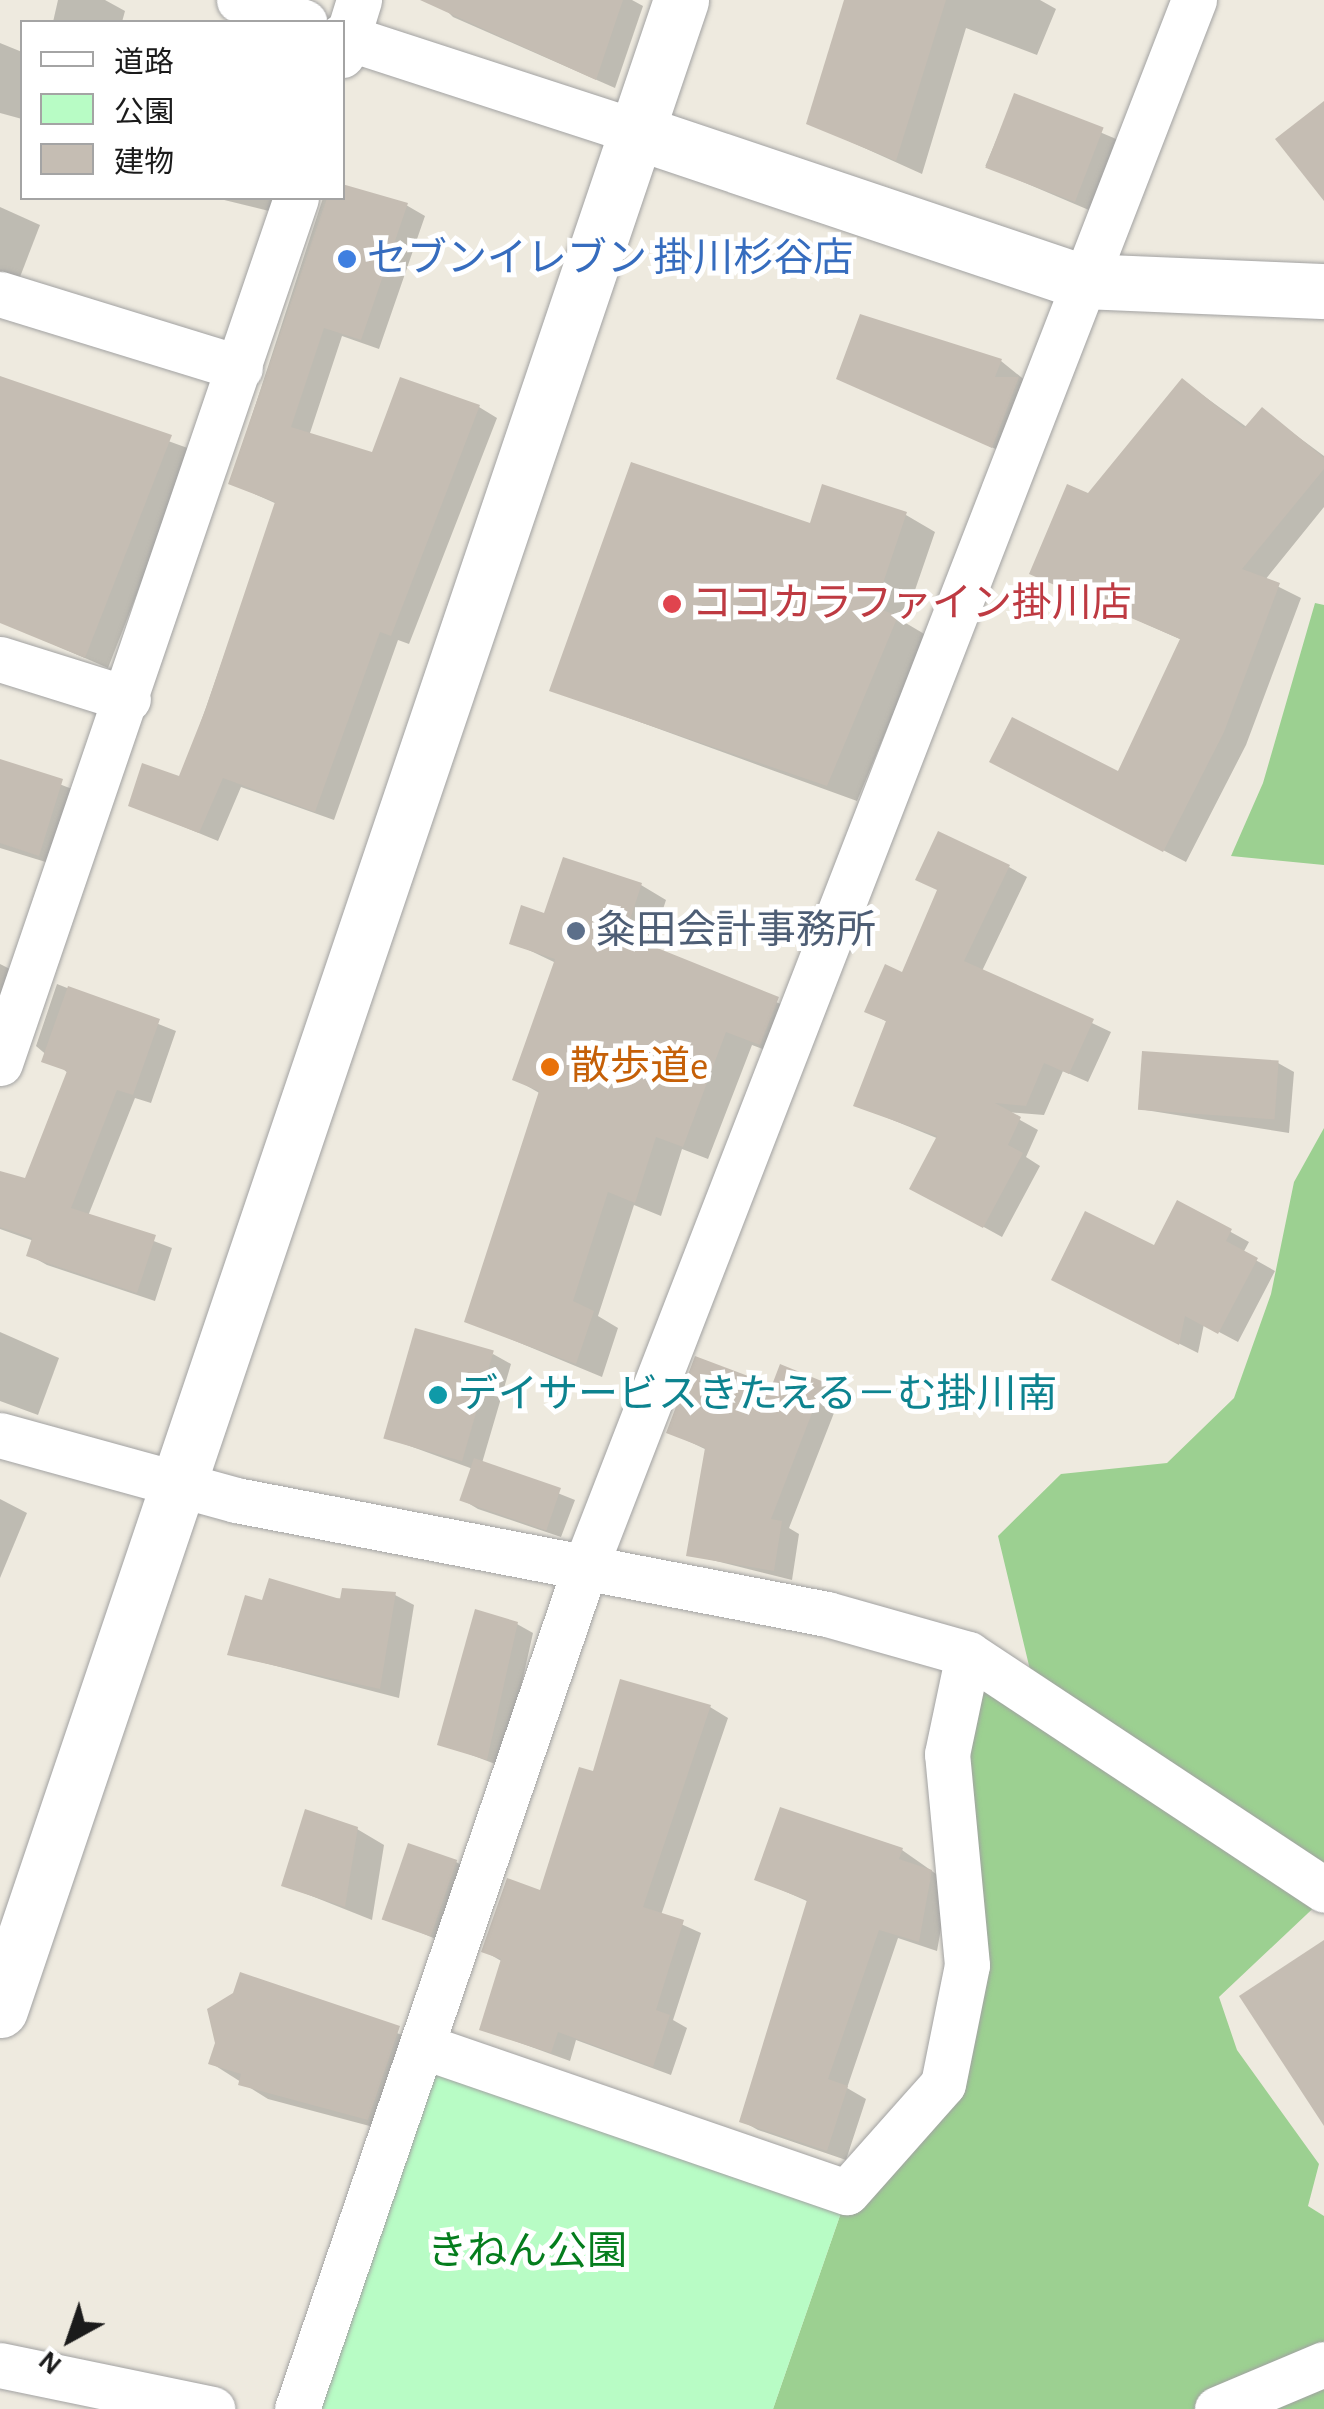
<!DOCTYPE html>
<meta charset="utf-8">
<style>
body{margin:0}
#map{position:relative;width:1324px;height:2409px;overflow:hidden;background:#eeeadf;font-family:"Alegreya Sans","Noto Sans JP",sans-serif}
div>[style]{position:absolute}
.forest>*{inset:0;background:#9cd091}
.park>*{inset:0;background:#b8fcc5}
.shadow>*{inset:0;background:#0003;transform-origin:0 0}
.building>*{inset:0;background:#c5bdb3;transform-origin:0 0}
.roads{filter:drop-shadow(0 0 2px #a2a2a2) drop-shadow(0 0 2px #a2a2a2)}
.minor>*{height:45px;margin:-22.5px;padding:0 22.5px;transform-origin:22.5px;border-radius:22.5px;background:#fff}
.tertiary>*{height:55px;margin:-27.5px;padding:0 27.5px;transform-origin:27.5px;border-radius:27.5px;background:#fff}
.dots>*{width:28px;height:28px;translate:-50% -50%;box-sizing:border-box;border:5px solid #fff;border-radius:50%}
span{translate:-50% -50%;white-space:nowrap;text-align:center;line-height:1.15;-webkit-text-stroke:10px #fff;paint-order:stroke}
.shop-label{font-size:40px;color:#366cbe}
.left{translate:0 -50%;text-align:left}
.health-label{font-size:40px;color:#be3a42}
.service-label{font-size:40px;color:#4e5e75}
.food-label{font-size:40px;color:#c56008}
.culture-label{font-size:40px;color:#0d838f}
.park-label{font-size:40px;color:#057d1d}
.legend{position:absolute;left:20px;top:20px;width:325px;height:180px;box-sizing:border-box;background:#fff;border:2px solid #a4a4a4;margin:0;padding:12px 18px;list-style:none;font-size:30px;color:#1b1b1b}
.legend li{display:flex;align-items:center;gap:20px;height:50px}
.legend b{width:50px;border:2px solid #a4a4a4}
.north{position:absolute;left:20px;top:2289px;width:100px;height:100px;-webkit-text-stroke:8px #fff;paint-order:stroke;rotate:220deg;font-size:28px;font-weight:700;line-height:40px;text-align:center;color:#1b1b1b}
.north::after{content:'';display:block;margin:auto;width:35px;height:45px;background:#1b1b1b;clip-path:polygon(50% 0,100% 100%,50% 72%,0 100%)}
</style>
<div id="map">
<div class="forest">
<i style="clip-path:polygon(1315px 603px,1324px 605px,1324px 865px,1231px 856px,1263px 783px)"></i>
<i style="clip-path:polygon(1324px 1128px,1324px 1867px,1037px 1699px,998px 1536px,1061px 1474px,1167px 1463px,1234px 1398px,1271px 1294px,1294px 1182px)"></i>
<i style="clip-path:polygon(989px 1667px,1324px 1898px,1219px 1997px,1237px 2050px,1319px 2164px,1308px 2206px,1324px 2216px,1324px 2409px,773px 2409px,844px 2204px,888px 2146px,957px 2012px,958px 1703px)"></i>
</div>
<div class="park">
<i style="clip-path:polygon(422px 2046px,844px 2204px,773px 2409px,308px 2409px)"></i>
</div>
<div class="shadow">
<i style="clip-path:polygon(58px 0,105px 0,125px 11px,122px 22px,53px 22px)"></i>
<i style="clip-path:polygon(436px 0,632px 0,643px 6px,615px 88px,453px 17px)"></i>
<i style="clip-path:polygon(851px 0,1040px 0,1056px 9px,1037px 55px,966px 28px,922px 174px,809px 123px)"></i>
<i style="clip-path:polygon(0 43px,22px 52px,22px 119px,0 113px)"></i>
<i style="left:1015px;top:96px;width:115px;height:76px;rotate:23deg"></i>
<i style="clip-path:polygon(216px 198px,297px 198px,285px 215px)"></i>
<i style="clip-path:polygon(323px 198px,406px 205px,425px 216px,379px 349px,342px 336px,309px 436px,373px 455px,479px 407px,497px 418px,409px 644px,398px 640px,334px 820px,241px 787px,218px 841px,131px 805px,181px 779px,277px 504px,230px 483px)"></i>
<i style="clip-path:polygon(0 207px,40px 225px,20px 277px,0 271px)"></i>
<i style="clip-path:polygon(1001px 361px,1037px 390px,1011px 456px,839px 378px)"></i>
<i style="clip-path:polygon(0 380px,193px 450px,108px 668px,4px 623px)"></i>
<i style="clip-path:polygon(1183px 381px,1248px 428px,1262px 410px,1324px 456px,1324px 507px,1265px 580px,1301px 598px,1246px 745px,1186px 862px,1014px 773px,1119px 774px,1182px 640px,1032px 573px)"></i>
<i style="clip-path:polygon(906px 515px,935px 532px,904px 622px,926px 635px,857px 801px,552px 690px,812px 526px)"></i>
<i style="clip-path:polygon(0 761px,85px 794px,62px 867px,0 848px)"></i>
<i style="clip-path:polygon(1009px 867px,1027px 877px,982px 971px,1111px 1032px,1088px 1082px,1063px 1071px,1044px 1115px,1006px 1112px,1038px 1130px,1026px 1157px,1040px 1166px,1002px 1237px,931px 1198px,939px 1139px,856px 1105px,889px 1023px,868px 1011px)"></i>
<i style="clip-path:polygon(641px 885px,666px 900px,651px 946px,803px 1014px,786px 1058px,752px 1045px,708px 1159px,682px 1149px,661px 1216px,634px 1205px,598px 1316px,618px 1328px,602px 1377px,467px 1321px,541px 1094px,515px 1079px,556px 963px,512px 942px,546px 916px)"></i>
<i style="clip-path:polygon(0 964px,24px 976px,0 1037px)"></i>
<i style="clip-path:polygon(57px 984px,176px 1031px,151px 1103px,135px 1098px,88px 1216px,172px 1248px,155px 1301px,47px 1265px,29px 1255px,34px 1241px,0 1229px,0 1178px,26px 1182px,69px 1074px,36px 1046px)"></i>
<i style="clip-path:polygon(1278px 1063px,1294px 1072px,1289px 1133px,1139px 1109px)"></i>
<i style="clip-path:polygon(1178px 1203px,1249px 1242px,1243px 1253px,1275px 1271px,1238px 1342px,1204px 1324px,1198px 1353px,1072px 1290px,1155px 1248px)"></i>
<i style="clip-path:polygon(0 1332px,59px 1358px,38px 1415px,0 1401px)"></i>
<i style="clip-path:polygon(493px 1354px,511px 1364px,482px 1463px,575px 1500px,561px 1537px,478px 1509px,463px 1500px,473px 1469px,385px 1437px)"></i>
<i style="clip-path:polygon(823px 1384px,841px 1395px,789px 1528px,799px 1534px,792px 1580px,688px 1554px,707px 1450px,669px 1432px,773px 1388px)"></i>
<i style="clip-path:polygon(0 1499px,27px 1513px,0 1578px)"></i>
<i style="clip-path:polygon(395px 1595px,414px 1605px,399px 1698px,230px 1654px,264px 1603px)"></i>
<i style="clip-path:polygon(517px 1624px,533px 1633px,503px 1767px,440px 1743px)"></i>
<i style="clip-path:polygon(710px 1707px,728px 1718px,661px 1915px,701px 1933px,673px 2020px,687px 2028px,671px 2075px,576px 2040px,570px 2061px,482px 2029px,503px 1962px,484px 1951px,542px 1893px,594px 1775px)"></i>
<i style="clip-path:polygon(357px 1829px,384px 1845px,372px 1920px,284px 1885px)"></i>
<i style="clip-path:polygon(902px 1850px,949px 1883px,937px 1951px,898px 1938px,847px 2088px,866px 2099px,846px 2160px,758px 2130px,742px 2121px,809px 1902px,757px 1879px)"></i>
<i style="clip-path:polygon(456px 1862px,483px 1877px,459px 1949px,389px 1919px)"></i>
<i style="clip-path:polygon(242px 1975px,426px 2044px,396px 2133px,268px 2099px,211px 2063px)"></i>
</div>
<div class="building">
<i style="clip-path:polygon(420px 0,623px 0,596px 80px)"></i>
<i style="clip-path:polygon(844px 0,946px 0,896px 161px,806px 124px)"></i>
<i style="left:1014px;top:93px;width:96px;height:80px;rotate:21deg"></i>
<i style="clip-path:polygon(1324px 101px,1324px 201px,1275px 139px)"></i>
<i style="clip-path:polygon(342px 184px,408px 203px,361px 340px,324px 328px,291px 427px,372px 452px,400px 377px,480px 405px,391px 636px,380px 632px,315px 812px,223px 778px,199px 833px,128px 806px,142px 763px,179px 776px,206px 708px,275px 502px,228px 484px,327px 198px,342px 198px)"></i>
<i style="clip-path:polygon(860px 314px,1002px 359px,995px 377px,1019px 377px,992px 448px,836px 379px)"></i>
<i style="clip-path:polygon(0 376px,172px 435px,85px 658px,0 623px)"></i>
<i style="clip-path:polygon(1182px 378px,1244px 428px,1262px 407px,1324px 458px,1324px 469px,1242px 569px,1280px 583px,1224px 732px,1163px 852px,989px 762px,1012px 717px,1118px 771px,1180px 639px,1029px 574px,1067px 484px,1088px 493px)"></i>
<i style="clip-path:polygon(631px 462px,810px 523px,822px 484px,907px 512px,875px 607px,898px 616px,827px 786px,549px 691px)"></i>
<i style="clip-path:polygon(0 759px,63px 779px,39px 856px,0 843px)"></i>
<i style="clip-path:polygon(938px 831px,1010px 865px,964px 961px,1094px 1019px,1069px 1074px,1044px 1063px,1026px 1106px,995px 1103px,1021px 1117px,1008px 1145px,1023px 1153px,983px 1228px,909px 1189px,937px 1136px,853px 1106px,886px 1021px,864px 1012px,885px 964px,902px 972px,937px 890px,915px 880px)"></i>
<i style="clip-path:polygon(563px 857px,642px 883px,625px 935px,779px 997px,760px 1045px,726px 1032px,683px 1147px,656px 1137px,635px 1203px,608px 1192px,573px 1301px,594px 1311px,576px 1364px,464px 1322px,539px 1091px,512px 1080px,555px 959px,509px 944px,521px 905px,544px 913px)"></i>
<i style="clip-path:polygon(68px 986px,160px 1019px,133px 1095px,117px 1090px,71px 1208px,156px 1235px,137px 1293px,26px 1256px,32px 1238px,0 1227px,0 1171px,25px 1178px,67px 1071px,41px 1062px)"></i>
<i style="left:1142px;top:1051px;width:137px;height:59px;rotate:4deg"></i>
<i style="clip-path:polygon(1177px 1200px,1232px 1229px,1226px 1241px,1258px 1258px,1218px 1334px,1185px 1316px,1179px 1345px,1051px 1280px,1085px 1211px,1154px 1245px)"></i>
<i style="left:415px;top:1328px;width:82px;height:115px;rotate:16deg"></i>
<i style="clip-path:polygon(695px 1356px,772px 1385px,780px 1364px,824px 1382px,771px 1519px,782px 1521px,774px 1571px,686px 1556px,705px 1448px,666px 1433px)"></i>
<i style="left:474px;top:1458px;width:92px;height:45px;rotate:19deg"></i>
<i style="clip-path:polygon(269px 1578px,340px 1599px,342px 1588px,396px 1592px,380px 1689px,227px 1655px,245px 1595px,262px 1600px)"></i>
<i style="clip-path:polygon(475px 1609px,518px 1622px,487px 1760px,437px 1745px)"></i>
<i style="clip-path:polygon(620px 1679px,711px 1705px,643px 1907px,684px 1920px,656px 2010px,670px 2015px,653px 2067px,558px 2032px,551px 2053px,479px 2030px,501px 1959px,481px 1952px,507px 1878px,540px 1890px,579px 1767px,593px 1771px)"></i>
<i style="clip-path:polygon(780px 1807px,903px 1848px,899px 1859px,932px 1870px,919px 1942px,879px 1930px,828px 2079px,848px 2086px,827px 2151px,739px 2122px,807px 1900px,754px 1880px)"></i>
<i style="clip-path:polygon(305px 1809px,358px 1827px,345px 1907px,281px 1886px)"></i>
<i style="left:408px;top:1843px;width:52px;height:81px;rotate:19deg"></i>
<i style="clip-path:polygon(1324px 1940px,1324px 2126px,1239px 1996px)"></i>
<i style="clip-path:polygon(240px 1972px,400px 2026px,368px 2120px,238px 2085px,241px 2074px,208px 2064px,215px 2043px,207px 2009px,233px 1993px)"></i>
</div>
<div class="roads">
<div class="minor">
<i style="left:239px;top:0;width:69px;rotate:18.7deg"></i>
<i style="left:342px;top:36px;width:310px;rotate:18deg"></i>
<i style="left:342px;top:55px;width:58px;rotate:-72.8deg"></i>
<i style="left:0;top:294px;width:251px;rotate:17.1deg"></i>
<i style="left:0;top:659px;width:134px;rotate:17.4deg"></i>
<i style="left:0;top:1063px;width:914px;rotate:-71.11deg"></i>
<i style="left:0;top:1435px;width:245px;rotate:15.4deg"></i>
<i style="left:236px;top:1500px;width:602px;rotate:10.92deg"></i>
<i style="left:827px;top:1614px;width:147px;rotate:15.8deg"></i>
<i style="left:968px;top:1654px;width:427px;rotate:33.5deg"></i>
<i style="left:422px;top:2046px;width:449px;rotate:19deg"></i>
<i style="left:847px;top:2192px;width:144px;rotate:-48.4deg"></i>
<i style="left:943px;top:2084px;width:121px;rotate:-78.6deg"></i>
<i style="left:967px;top:1965px;width:212px;rotate:-95.4deg"></i>
<i style="left:947px;top:1754px;width:102px;rotate:-78.1deg"></i>
<i style="left:0;top:2365px;width:217px;rotate:11.7deg"></i>
<i style="left:297px;top:2409px;width:892px;rotate:-71.1deg"></i>
<i style="left:586px;top:1565px;width:1679px;rotate:-68.77deg"></i>
<i style="left:1217px;top:2409px;width:116px;rotate:-22.8deg"></i>
</div>
<div class="tertiary">
<i style="left:637px;top:132px;width:468px;rotate:18.6deg"></i>
<i style="left:1081px;top:281px;width:243px;rotate:2.4deg"></i>
<i style="left:0;top:2010px;width:2122px;rotate:-71.28deg"></i>
</div>
</div>
<div class="dots">
<i style="left:347px;top:259px;background:#3f7fe0"></i>
<i style="left:672px;top:604px;background:#e0444e"></i>
<i style="left:576px;top:931px;background:#5c6f8a"></i>
<i style="left:550px;top:1067px;background:#e8710a"></i>
<i style="left:438px;top:1395px;background:#0f9aa8"></i>
</div>
<div class="shop-label">
<span class="left" style="left:367px;top:259px">セブンイレブン 掛川杉谷店</span>
</div>
<div class="health-label">
<span class="left" style="left:692px;top:604px">ココカラファイン掛川店</span>
</div>
<div class="service-label">
<span class="left" style="left:596px;top:931px">粂田会計事務所</span>
</div>
<div class="food-label">
<span class="left" style="left:570px;top:1067px">散歩道e</span>
</div>
<div class="culture-label">
<span class="left" style="left:458px;top:1395px">デイサービスきたえる－む掛川南</span>
</div>
<div class="park-label">
<span style="left:527px;top:2252px">きねん公園</span>
</div>
<ul class="legend">
<li><b style="height:12px;background:#fff"></b>道路</li>
<li><b style="height:28px;background:#b8fcc5"></b>公園</li>
<li><b style="height:28px;background:#c5bdb3"></b>建物</li>
</ul>
<div class="north">N</div>
</div>
